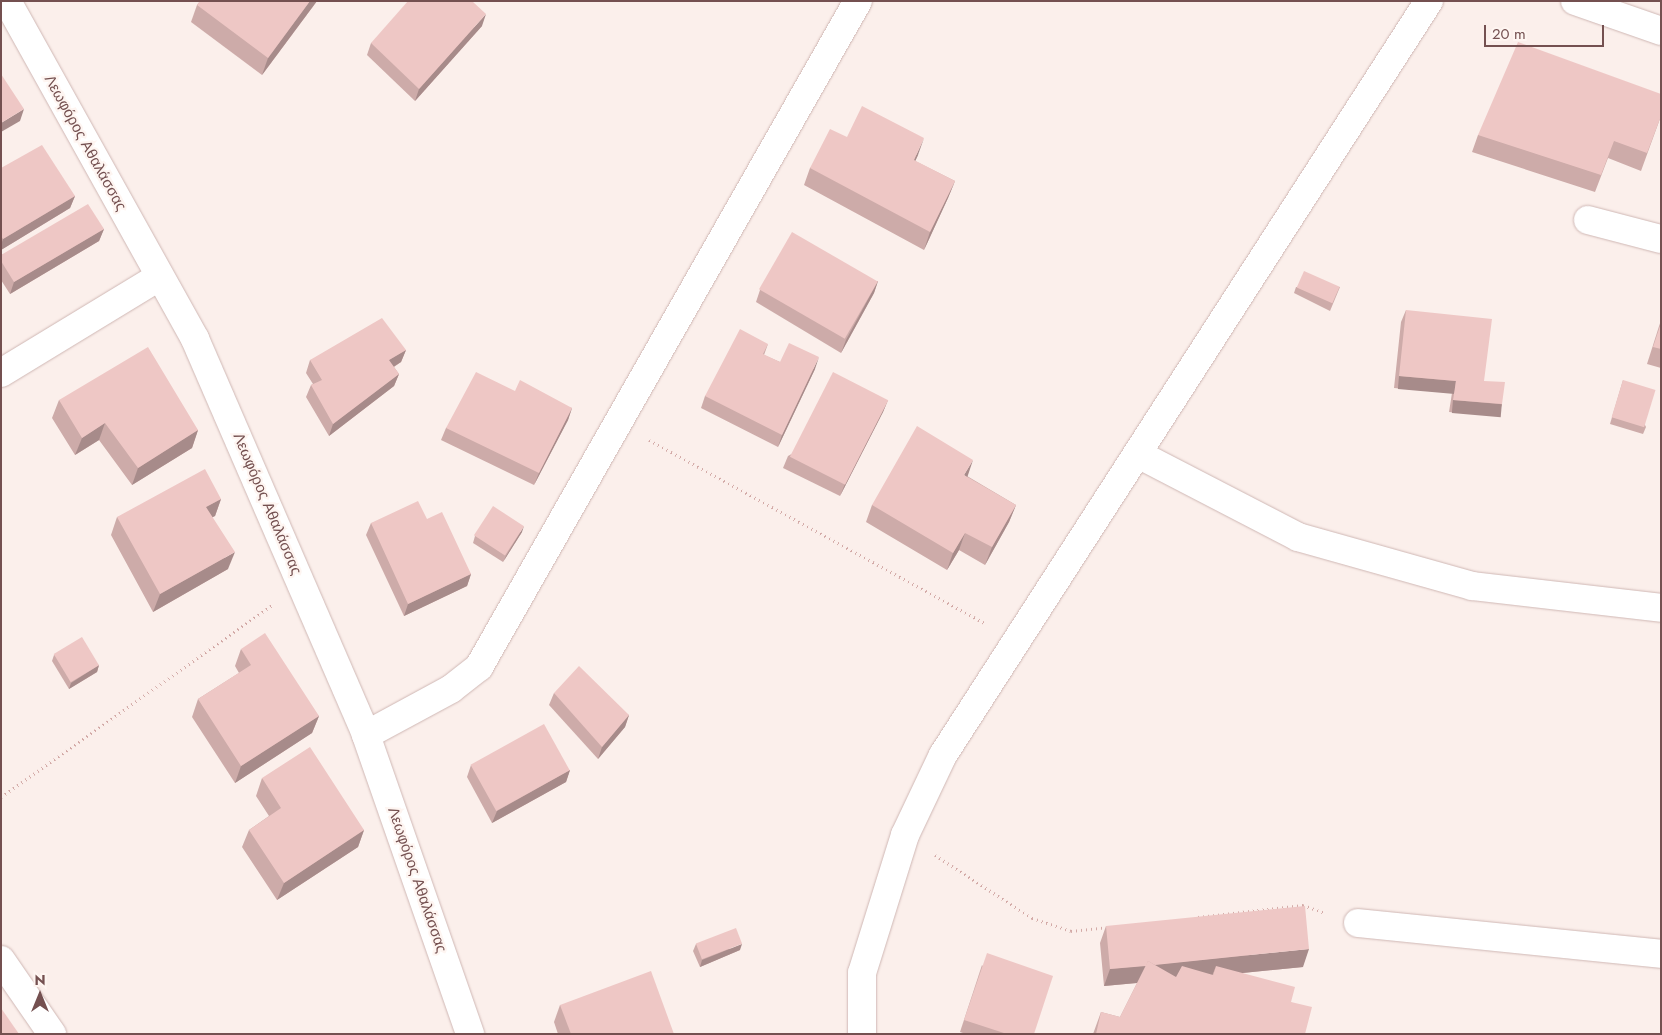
<!DOCTYPE html>
<meta charset="utf-8">
<style>
body{margin:0}
#map{position:relative;width:1662px;height:1035px;overflow:hidden;background:#fbefeb;font-family:Jost,sans-serif}
div>[style]{position:absolute}
.path>*{height:3px;margin-top:-1.5px;transform-origin:0;background:repeating-linear-gradient(90deg,#d3aaa7 0 1px,transparent 0 5px)}
.roads{filter:drop-shadow(0 0 1px #cfb7b4) drop-shadow(0 0 1px #cfb7b4)}
.minor>*{height:28px;margin:-14px;padding:0 14px;transform-origin:14px;border-radius:14px;background:#fff}
.tertiary>*{height:28px;margin:-14px;padding:0 14px;transform-origin:14px;border-radius:14px;background:#fff}
.secondary>*{height:28px;margin:-14px;padding:0 14px;transform-origin:14px;border-radius:14px;background:#fff}
.wall>*{inset:0;background:#cdaba9}
.shaded-wall>*{inset:0;background:#a78b8a;transform-origin:0 0}
.building>*{inset:0;background:#eec7c5;transform-origin:0 0}
span{translate:-50% -50%;white-space:nowrap;text-align:center;line-height:1.15;-webkit-text-stroke:4.5px #fef5f1;paint-order:stroke}
.street-label{font-size:15px;color:#745050}
.frame{position:absolute;inset:0;border:2px solid #745050;pointer-events:none}
.north{position:absolute;left:15px;top:970px;width:50px;height:50px;-webkit-text-stroke:4px #fef5f1;paint-order:stroke;rotate:0deg;font-size:14px;font-weight:700;line-height:20px;text-align:center;color:#745050}
.north::after{content:'';display:block;margin:auto;width:18px;height:22px;background:#745050;clip-path:polygon(50% 0,100% 100%,50% 72%,0 100%)}
.scale{position:absolute;left:1484px;top:25px;width:120px;height:22px;box-sizing:border-box;border:2px solid #745050;border-top:0;padding-left:6px;font-size:15px;line-height:18px;white-space:nowrap;color:#745050;-webkit-text-stroke:4px #fef5f1;paint-order:stroke}
</style>
<div id="map">
<div class="path">
<i style="left:649px;top:440px;width:384px;rotate:28.6deg"></i>
<i style="left:1px;top:797px;width:332px;rotate:-35.3deg"></i>
<i style="left:935px;top:855px;width:116px;rotate:33deg"></i>
<i style="left:1032px;top:918px;width:41px;rotate:18.4deg"></i>
<i style="left:1071px;top:931px;width:37px;rotate:-6deg"></i>
<i style="left:1198px;top:917px;width:106px;rotate:-6.5deg"></i>
<i style="left:1303px;top:905px;width:23px;rotate:20deg"></i>
</div>
<div class="roads">
<div class="minor">
<i style="left:1588px;top:220px;width:75px;rotate:14.6deg"></i>
<i style="left:1px;top:373px;width:185px;rotate:-31.3deg"></i>
<i style="left:1138px;top:454px;width:180px;rotate:27.4deg"></i>
<i style="left:1298px;top:537px;width:181px;rotate:15.7deg"></i>
<i style="left:1472px;top:586px;width:190px;rotate:6.6deg"></i>
<i style="left:366px;top:735px;width:97px;rotate:-28.4deg"></i>
<i style="left:451px;top:689px;width:36px;rotate:-38deg"></i>
<i style="left:479px;top:667px;width:766px;rotate:-60.36deg"></i>
<i style="left:1358px;top:923px;width:305px;rotate:5.8deg"></i>
<i style="left:1px;top:960px;width:90px;rotate:55.4deg"></i>
<i style="left:862px;top:1034px;width:61px;rotate:-90deg"></i>
<i style="left:862px;top:973px;width:145px;rotate:-72.7deg"></i>
<i style="left:905px;top:835px;width:89px;rotate:-64.6deg"></i>
<i style="left:943px;top:755px;width:897px;rotate:-57.2deg"></i>
</div>
<div class="tertiary">
<i style="left:1575px;top:1px;width:91px;rotate:19.2deg"></i>
</div>
<div class="secondary">
<i style="left:7px;top:1px;width:387px;rotate:60.9deg"></i>
<i style="left:195px;top:339px;width:431px;rotate:66.6deg"></i>
<i style="left:366px;top:735px;width:317px;rotate:70.8deg"></i>
</div>
</div>
<div class="wall">
<i style="clip-path:polygon(200px 1px,317px 1px,262px 75px,191px 22px,197px 5px)"></i>
<i style="clip-path:polygon(482px 26px,415px 101px,367px 55px,371px 43px)"></i>
<i style="clip-path:polygon(1661px 116px,1641px 171px,1608px 158px,1595px 192px,1472px 152px,1478px 135px)"></i>
<i style="clip-path:polygon(847px 137px,918px 155px,915px 161px,955px 181px,948px 198px,924px 250px,804px 185px,810px 168px)"></i>
<i style="clip-path:polygon(1px 168px,75px 196px,70px 208px,1px 250px)"></i>
<i style="clip-path:polygon(104px 229px,99px 241px,10px 294px,1px 280px,1px 255px)"></i>
<i style="clip-path:polygon(878px 281px,874px 293px,841px 353px,756px 302px,760px 290px)"></i>
<i style="clip-path:polygon(1296px 287px,1340px 287px,1330px 311px,1294px 293px)"></i>
<i style="clip-path:polygon(1406px 310px,1484px 381px,1502px 404px,1498px 416px,1449px 412px,1452px 393px,1394px 388px,1401px 322px)"></i>
<i style="clip-path:polygon(1661px 320px,1661px 368px,1647px 364px)"></i>
<i style="clip-path:polygon(768px 344px,764px 355px,780px 362px,815px 369px,778px 447px,701px 408px,705px 396px)"></i>
<i style="clip-path:polygon(406px 350px,401px 362px,394px 367px,399px 374px,394px 386px,329px 436px,306px 397px,311px 385px,313px 384px,306px 373px,310px 360px)"></i>
<i style="clip-path:polygon(1623px 380px,1646px 427px,1643px 434px,1610px 424px)"></i>
<i style="clip-path:polygon(515px 391px,572px 408px,568px 420px,534px 485px,441px 440px,446px 428px)"></i>
<i style="clip-path:polygon(59px 400px,198px 430px,192px 448px,132px 485px,99px 440px,75px 455px,52px 418px)"></i>
<i style="clip-path:polygon(888px 400px,883px 412px,840px 496px,783px 468px,788px 456px)"></i>
<i style="clip-path:polygon(967px 476px,1016px 505px,1009px 522px,985px 565px,959px 550px,947px 570px,866px 522px,872px 505px)"></i>
<i style="clip-path:polygon(221px 499px,215px 516px,212px 517px,228px 569px,153px 612px,111px 535px,117px 517px)"></i>
<i style="clip-path:polygon(427px 519px,471px 574px,467px 586px,404px 616px,366px 535px,371px 523px)"></i>
<i style="clip-path:polygon(522px 532px,503px 562px,473px 543px,475px 536px)"></i>
<i style="clip-path:polygon(241px 649px,319px 716px,312px 733px,235px 783px,192px 717px,198px 699px,239px 673px,235px 666px)"></i>
<i style="clip-path:polygon(54px 655px,99px 665px,97px 672px,69px 689px,52px 661px)"></i>
<i style="clip-path:polygon(554px 693px,629px 715px,625px 727px,598px 759px,549px 705px)"></i>
<i style="clip-path:polygon(471px 765px,570px 770px,566px 782px,492px 823px,467px 777px)"></i>
<i style="clip-path:polygon(262px 778px,364px 830px,358px 847px,277px 900px,242px 847px,249px 830px,269px 816px,256px 796px)"></i>
<i style="clip-path:polygon(1106px 926px,1303px 967px,1242px 973px,1291px 1002px,1305px 1034px,1093px 1034px,1101px 1012px,1120px 1017px,1137px 983px,1104px 986px,1100px 943px)"></i>
<i style="clip-path:polygon(696px 944px,740px 950px,700px 967px,693px 951px)"></i>
<i style="clip-path:polygon(982px 965px,1034px 1034px,966px 1034px,960px 1032px)"></i>
<i style="clip-path:polygon(560px 1005px,674px 1034px,558px 1034px,554px 1022px)"></i>
</div>
<div class="shaded-wall">
<i style="clip-path:polygon(310px 1px,317px 1px,262px 75px,268px 58px)"></i>
<i style="clip-path:polygon(486px 14px,482px 26px,415px 101px,419px 89px)"></i>
<i style="clip-path:polygon(24px 109px,20px 121px,1px 132px,1px 123px)"></i>
<i style="clip-path:polygon(924px 138px,918px 155px,908px 177px,914px 160px)"></i>
<i style="clip-path:polygon(955px 181px,948px 198px,924px 250px,930px 232px)"></i>
<i style="clip-path:polygon(75px 196px,70px 208px,1px 250px,1px 245px,3px 239px)"></i>
<i style="clip-path:polygon(104px 229px,99px 241px,10px 294px,14px 282px)"></i>
<i style="clip-path:polygon(878px 281px,874px 293px,841px 353px,846px 340px)"></i>
<i style="clip-path:polygon(406px 350px,401px 362px,385px 372px,389px 360px)"></i>
<i style="clip-path:polygon(819px 357px,815px 369px,778px 447px,782px 435px)"></i>
<i style="clip-path:polygon(399px 374px,394px 386px,329px 436px,333px 424px)"></i>
<i style="left:1399px;top:376px;width:57px;height:13px;rotate:5deg"></i>
<i style="clip-path:polygon(888px 400px,883px 412px,840px 496px,845px 484px)"></i>
<i style="left:1453px;top:400px;width:49px;height:13px;rotate:5deg"></i>
<i style="clip-path:polygon(572px 408px,568px 420px,534px 485px,539px 473px)"></i>
<i style="clip-path:polygon(105px 423px,99px 440px,75px 455px,82px 438px)"></i>
<i style="clip-path:polygon(198px 430px,192px 448px,132px 485px,138px 468px)"></i>
<i style="clip-path:polygon(973px 460px,967px 478px,964px 475px)"></i>
<i style="clip-path:polygon(221px 499px,215px 516px,199px 524px,206px 507px)"></i>
<i style="clip-path:polygon(1016px 505px,1009px 522px,985px 565px,992px 547px)"></i>
<i style="clip-path:polygon(524px 526px,522px 532px,503px 562px,506px 556px)"></i>
<i style="clip-path:polygon(965px 533px,959px 550px,947px 570px,953px 553px)"></i>
<i style="clip-path:polygon(235px 552px,228px 569px,153px 612px,160px 594px)"></i>
<i style="clip-path:polygon(471px 574px,467px 586px,404px 616px,408px 604px)"></i>
<i style="clip-path:polygon(99px 665px,97px 672px,69px 689px,71px 683px)"></i>
<i style="clip-path:polygon(629px 715px,625px 727px,598px 759px,602px 747px)"></i>
<i style="clip-path:polygon(319px 716px,312px 733px,235px 783px,241px 766px)"></i>
<i style="clip-path:polygon(570px 770px,566px 782px,492px 823px,497px 811px)"></i>
<i style="clip-path:polygon(364px 830px,358px 847px,277px 900px,284px 883px)"></i>
<i style="clip-path:polygon(742px 944px,740px 950px,700px 967px,702px 960px)"></i>
<i style="clip-path:polygon(1309px 949px,1303px 967px,1213px 976px,1216px 966px,1212px 976px,1104px 986px,1110px 969px)"></i>
</div>
<div class="building">
<i style="clip-path:polygon(200px 1px,310px 1px,268px 58px,197px 5px)"></i>
<i style="clip-path:polygon(408px 1px,472px 1px,486px 14px,419px 89px,371px 43px)"></i>
<i style="clip-path:polygon(1518px 42px,1661px 94px,1661px 116px,1647px 153px,1614px 141px,1601px 175px,1478px 135px)"></i>
<i style="clip-path:polygon(1px 74px,24px 109px,1px 123px)"></i>
<i style="clip-path:polygon(862px 106px,924px 138px,914px 160px,955px 181px,930px 232px,810px 168px,830px 129px,847px 137px)"></i>
<i style="clip-path:polygon(42px 145px,75px 196px,3px 239px,1px 236px,1px 168px)"></i>
<i style="clip-path:polygon(88px 204px,104px 229px,14px 282px,1px 261px,1px 255px)"></i>
<i style="left:792px;top:232px;width:99px;height:66px;rotate:30deg"></i>
<i style="left:1304px;top:271px;width:39px;height:18px;rotate:24deg"></i>
<i style="clip-path:polygon(1406px 310px,1492px 319px,1484px 381px,1505px 382px,1502px 404px,1453px 400px,1456px 381px,1399px 376px)"></i>
<i style="clip-path:polygon(382px 318px,406px 350px,389px 360px,399px 374px,333px 424px,311px 385px,322px 380px,310px 360px)"></i>
<i style="clip-path:polygon(1661px 323px,1661px 349px,1653px 347px)"></i>
<i style="clip-path:polygon(740px 329px,768px 344px,763px 354px,780px 362px,789px 343px,819px 357px,782px 435px,705px 396px)"></i>
<i style="clip-path:polygon(148px 347px,198px 430px,138px 468px,105px 423px,82px 438px,59px 400px)"></i>
<i style="clip-path:polygon(476px 372px,515px 391px,520px 380px,572px 408px,539px 473px,446px 428px)"></i>
<i style="left:833px;top:372px;width:62px;height:95px;rotate:27deg"></i>
<i style="left:1623px;top:380px;width:34px;height:39px;rotate:17deg"></i>
<i style="clip-path:polygon(917px 426px,973px 460px,964px 475px,1016px 505px,992px 547px,965px 533px,953px 553px,872px 505px)"></i>
<i style="clip-path:polygon(205px 469px,221px 499px,206px 507px,235px 552px,160px 594px,117px 517px)"></i>
<i style="clip-path:polygon(418px 501px,427px 519px,442px 512px,471px 574px,408px 604px,371px 523px)"></i>
<i style="left:493px;top:506px;width:37px;height:35px;rotate:33deg"></i>
<i style="clip-path:polygon(265px 633px,319px 716px,241px 766px,198px 699px,251px 665px,241px 649px)"></i>
<i style="left:82px;top:637px;width:33px;height:33px;rotate:59deg"></i>
<i style="clip-path:polygon(579px 666px,629px 715px,602px 747px,554px 693px)"></i>
<i style="left:544px;top:724px;width:53px;height:84px;rotate:61deg"></i>
<i style="clip-path:polygon(310px 747px,364px 830px,284px 883px,249px 830px,281px 808px,262px 778px)"></i>
<i style="clip-path:polygon(1305px 906px,1309px 949px,1155px 965px,1148px 961px,1146px 966px,1110px 969px,1106px 926px)"></i>
<i style="left:736px;top:928px;width:17px;height:43px;rotate:69deg"></i>
<i style="clip-path:polygon(987px 953px,1053px 976px,1034px 1034px,1007px 1034px,964px 1020px)"></i>
<i style="clip-path:polygon(1148px 961px,1176px 977px,1182px 966px,1213px 975px,1216px 966px,1295px 987px,1291px 1002px,1312px 1007px,1305px 1034px,1096px 1034px,1101px 1012px,1120px 1017px)"></i>
<i style="clip-path:polygon(651px 971px,674px 1034px,571px 1034px,560px 1005px)"></i>
<i style="clip-path:polygon(1px 1008px,19px 1034px,1px 1034px)"></i>
</div>
<div class="street-label">
<span style="left:85px;top:143px;rotate:61deg">Λεωφόρος Αθαλάσσας</span>
<span style="left:267px;top:504px;rotate:67deg">Λεωφόρος Αθαλάσσας</span>
<span style="left:417px;top:880px;rotate:71deg">Λεωφόρος Αθαλάσσας</span>
</div>
<div class="frame"></div>
<div class="north">N</div>
<div class="scale">20 m</div>
</div>
